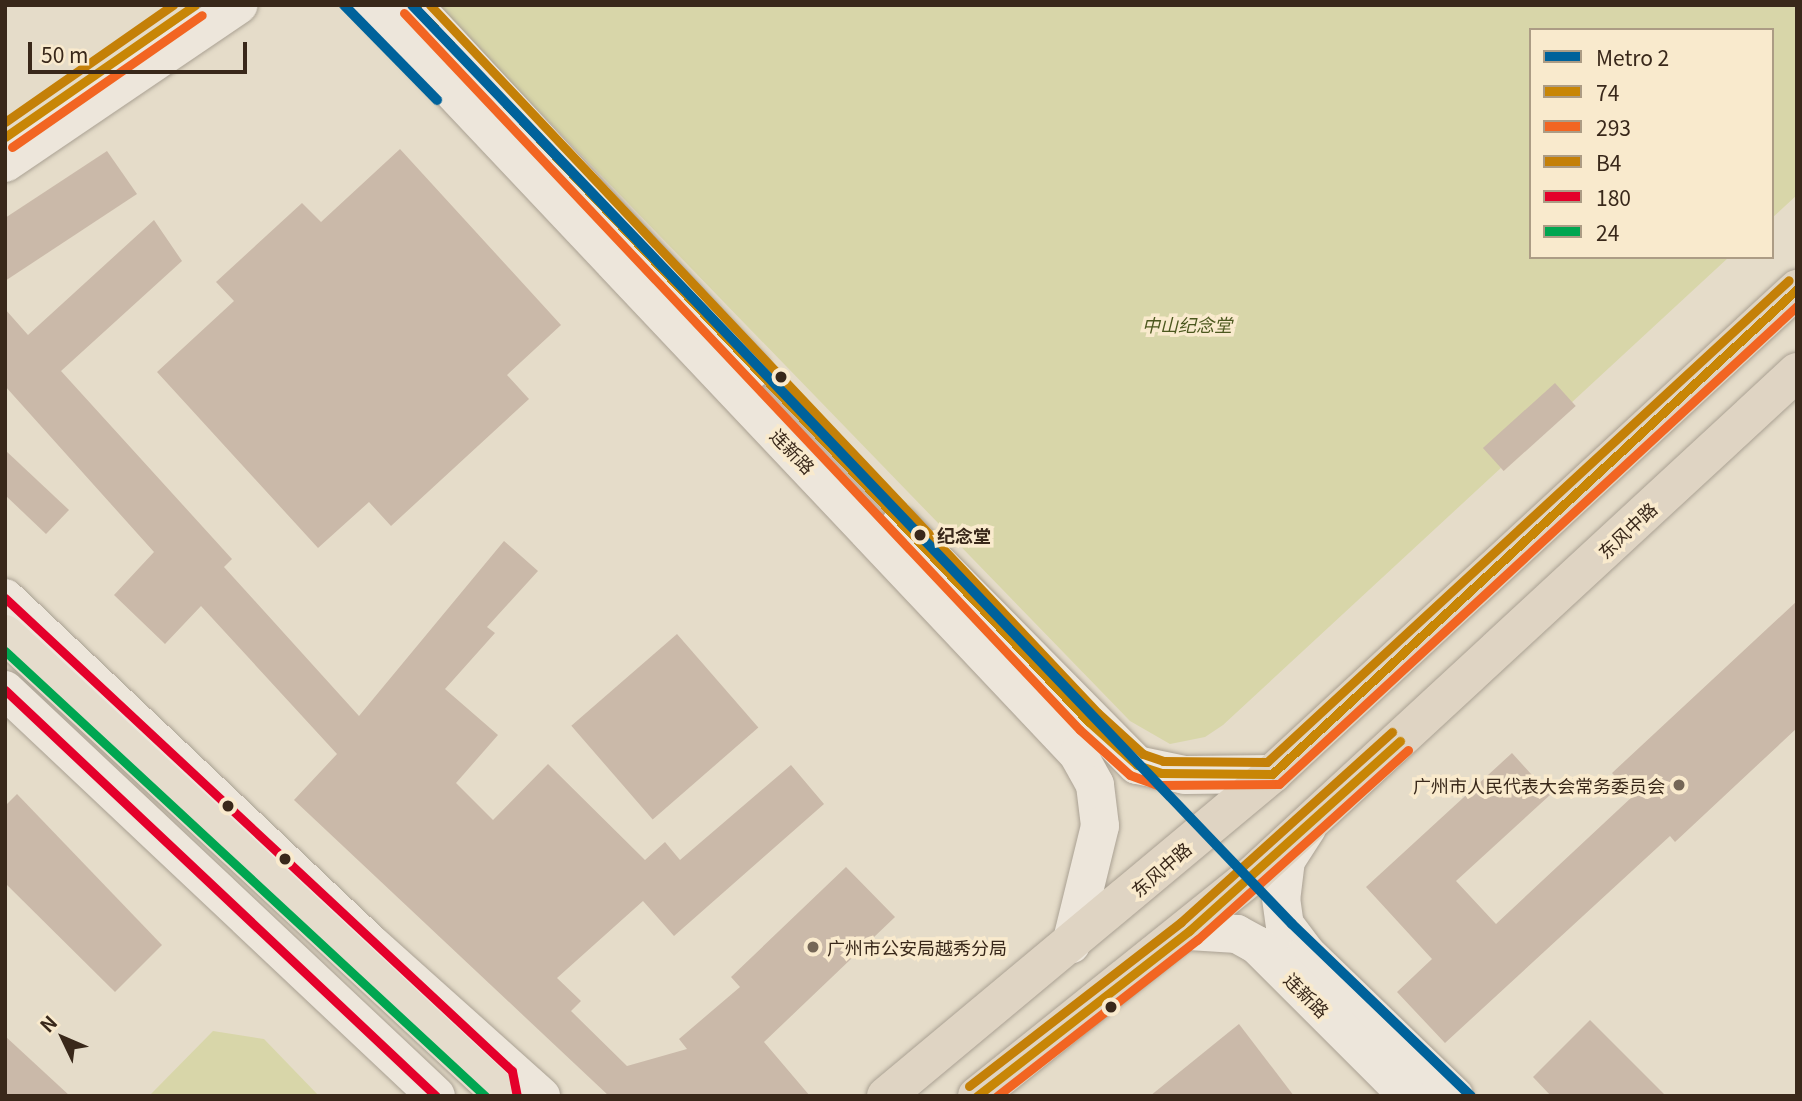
<!DOCTYPE html>
<meta charset="utf-8">
<style>
body{margin:0}
#map{position:relative;width:1802px;height:1101px;overflow:hidden;background:#e5dcc9;font-family:Georgia,"Noto Sans SC",serif}
div>[style]{position:absolute}
.green>*{inset:0;background:#d8d6a9}
.building>*{inset:0;background:#cab9a9;transform-origin:0 0}
.roads{filter:drop-shadow(0 0 2px #aaa193) drop-shadow(0 0 2px #aaa193)}
.tertiary>*{height:38px;margin:-19px;padding:0 19px;transform-origin:19px;border-radius:19px;background:#ede6db}
.secondary>*{height:38px;margin:-19px;padding:0 19px;transform-origin:19px;border-radius:19px;background:#ede6db}
.primary>*{height:38px;margin:-19px;padding:0 19px;transform-origin:19px;border-radius:19px;background:#e5dccc}
.trunk>*{height:38px;margin:-19px;padding:0 19px;transform-origin:19px;border-radius:19px;background:#dfd4c3}
.bus-1>*{height:9px;margin:-4.5px;padding:0 4.5px;transform-origin:4.5px;border-radius:4.5px;background:#c88606}
.bus-2>*{height:9px;margin:-4.5px;padding:0 4.5px;transform-origin:4.5px;border-radius:4.5px;background:#f26522}
.bus-3>*{height:9px;margin:-4.5px;padding:0 4.5px;transform-origin:4.5px;border-radius:4.5px;background:#c48008}
.bus-4>*{height:9px;margin:-4.5px;padding:0 4.5px;transform-origin:4.5px;border-radius:4.5px;background:#e4002b}
.bus-5>*{height:9px;margin:-4.5px;padding:0 4.5px;transform-origin:4.5px;border-radius:4.5px;background:#00a651}
.metro-1>*{height:10px;margin:-5px;padding:0 5px;transform-origin:5px;border-radius:5px;background:#00629b}
.dots>*{width:19px;height:19px;translate:-50% -50%;box-sizing:border-box;border:4px solid #f9eacd;border-radius:50%}
span{translate:-50% -50%;white-space:nowrap;text-align:center;line-height:1.15;-webkit-text-stroke:7px #f9eacd;paint-order:stroke}
.park-label{font-size:18px;color:#4c581f;font-style:italic}
.street-label{font-size:18px;color:#39281a}
.stop-label{font-size:18px;color:#39281a;font-weight:700}
.left{translate:0 -50%;text-align:left}
.poi-label{font-size:18px;color:#39281a}
.right{translate:-100% -50%;text-align:right}
.frame{position:absolute;inset:0;border:7px solid #39281a;pointer-events:none}
.legend{position:absolute;left:1529px;top:28px;width:245px;height:231px;box-sizing:border-box;background:#f9eacd;border:2px solid #ac9c85;margin:0;padding:9px 12px;list-style:none;font-size:21px;color:#39281a}
.legend li{display:flex;align-items:center;gap:14px;height:35px}
.legend b{width:35px;border:2px solid #ac9c85}
.north{position:absolute;left:28px;top:1003px;width:70px;height:70px;-webkit-text-stroke:5px #f9eacd;paint-order:stroke;rotate:314deg;font-size:19px;font-weight:700;line-height:28px;text-align:center;color:#39281a}
.north::after{content:'';display:block;margin:auto;width:24px;height:32px;background:#39281a;clip-path:polygon(50% 0,100% 100%,50% 72%,0 100%)}
.scale{position:absolute;left:28px;top:42px;width:219px;height:32px;box-sizing:border-box;border:4px solid #39281a;border-top:0;padding-left:9px;font-size:21px;line-height:24px;white-space:nowrap;color:#39281a;-webkit-text-stroke:5px #f9eacd;paint-order:stroke}
</style>
<div id="map">
<div class="green">
<i style="clip-path:polygon(436px 5px,1797px 5px,1797px 195px,1772px 218px,1772px 30px,1531px 30px,1531px 257px,1729px 257px,1223px 725px,1205px 737px,1170px 744px,1130px 721px)"></i>
<i style="clip-path:polygon(213px 1031px,264px 1039px,319px 1096px,149px 1096px)"></i>
</div>
<div class="building">
<i style="clip-path:polygon(400px 149px,561px 325px,507px 375px,529px 399px,391px 526px,369px 502px,318px 548px,157px 372px,234px 301px,216px 282px,302px 203px,321px 222px)"></i>
<i style="clip-path:polygon(107px 151px,137px 194px,5px 281px,5px 218px)"></i>
<i style="clip-path:polygon(154px 220px,182px 261px,61px 371px,232px 559px,224px 567px,359px 716px,504px 541px,538px 571px,487px 627px,495px 633px,445px 689px,498px 735px,456px 783px,493px 820px,548px 764px,645px 860px,665px 842px,680px 860px,791px 765px,824px 804px,674px 936px,643px 901px,557px 978px,581px 1001px,571px 1011px,627px 1066px,687px 1049px,679px 1039px,740px 987px,731px 977px,846px 867px,895px 917px,764px 1042px,810px 1096px,609px 1096px,294px 800px,337px 754px,201px 606px,165px 644px,114px 595px,154px 552px,5px 386px,5px 309px,28px 335px)"></i>
<i style="left:773px;top:367px;width:187px;height:23px;rotate:47deg"></i>
<i style="left:1555px;top:383px;width:31px;height:97px;rotate:48deg"></i>
<i style="clip-path:polygon(5px 450px,69px 510px,46px 534px,5px 495px)"></i>
<i style="clip-path:polygon(1797px 601px,1797px 728px,1675px 842px,1670px 836px,1445px 1043px,1397px 992px,1432px 959px,1366px 887px,1512px 753px,1550px 795px,1456px 881px,1496px 924px,1633px 796px,1612px 773px)"></i>
<i style="left:677px;top:634px;width:124px;height:140px;rotate:49deg"></i>
<i style="clip-path:polygon(17px 794px,162px 945px,115px 992px,5px 883px,5px 806px)"></i>
<i style="clip-path:polygon(1590px 1020px,1666px 1096px,1551px 1096px,1533px 1077px)"></i>
<i style="clip-path:polygon(1239px 1024px,1294px 1096px,1150px 1096px,1229px 1032px)"></i>
<i style="clip-path:polygon(5px 1036px,70px 1096px,5px 1096px)"></i>
</div>
<div class="roads">
<div class="tertiary">
<i style="left:371px;top:5px;width:1030px;rotate:46.65deg"></i>
<i style="left:1078px;top:754px;width:35px;rotate:61deg"></i>
<i style="left:1095px;top:785px;width:41px;rotate:83deg"></i>
<i style="left:1100px;top:826px;width:122px;rotate:103.8deg"></i>
<i style="left:413px;top:5px;width:498px;rotate:47.1deg"></i>
<i style="left:5px;top:163px;width:282px;rotate:-34.1deg"></i>
<i style="left:900px;top:525px;width:337px;rotate:45.4deg"></i>
<i style="left:1137px;top:765px;width:49px;rotate:11.8deg"></i>
<i style="left:1185px;top:775px;width:87px;rotate:-0.7deg"></i>
<i style="left:1307px;top:828px;width:38px;rotate:123deg"></i>
<i style="left:1286px;top:860px;width:38px;rotate:97deg"></i>
<i style="left:1281px;top:898px;width:27px;rotate:82deg"></i>
<i style="left:1285px;top:925px;width:35px;rotate:53deg"></i>
<i style="left:1306px;top:953px;width:206px;rotate:44deg"></i>
<i style="left:1189px;top:931px;width:48px;rotate:3.6deg"></i>
<i style="left:1237px;top:934px;width:23px;rotate:29deg"></i>
<i style="left:1257px;top:945px;width:214px;rotate:45deg"></i>
</div>
<div class="secondary">
<i style="left:5px;top:598px;width:505px;rotate:43.4deg"></i>
<i style="left:372px;top:945px;width:227px;rotate:41.8deg"></i>
<i style="left:5px;top:690px;width:592px;rotate:43.29deg"></i>
</div>
<div class="primary">
<i style="left:5px;top:634px;width:679px;rotate:42.85deg"></i>
</div>
<div class="trunk">
<i style="left:886px;top:1096px;width:503px;rotate:-39.83deg"></i>
<i style="left:1272px;top:774px;width:715px;rotate:-42.73deg"></i>
<i style="left:977px;top:1096px;width:356px;rotate:-38.7deg"></i>
<i style="left:1255px;top:873px;width:738px;rotate:-42.75deg"></i>
</div>
</div>
<div class="bus-1">
<i style="left:413px;top:5px;width:985px;rotate:46.69deg"></i>
<i style="left:1089px;top:722px;width:64px;rotate:41.9deg"></i>
<i style="left:1137px;top:765px;width:25px;rotate:18deg"></i>
<i style="left:1161px;top:773px;width:111px;rotate:0.5deg"></i>
<i style="left:1272px;top:774px;width:715px;rotate:-42.73deg"></i>
<i style="left:5px;top:137px;width:231px;rotate:-34.8deg"></i>
<i style="left:977px;top:1096px;width:269px;rotate:-37.9deg"></i>
<i style="left:1189px;top:931px;width:284px;rotate:-42deg"></i>
</div>
<div class="bus-2">
<i style="left:404px;top:13px;width:985px;rotate:46.69deg"></i>
<i style="left:1080px;top:730px;width:67px;rotate:42deg"></i>
<i style="left:1130px;top:775px;width:30px;rotate:20deg"></i>
<i style="left:1158px;top:785px;width:121px;rotate:-0.5deg"></i>
<i style="left:1279px;top:784px;width:705px;rotate:-42.7deg"></i>
<i style="left:12px;top:147px;width:231px;rotate:-34.8deg"></i>
<i style="left:997px;top:1096px;width:254px;rotate:-38deg"></i>
<i style="left:1197px;top:940px;width:284px;rotate:-42deg"></i>
</div>
<div class="bus-3">
<i style="left:430px;top:5px;width:973px;rotate:46.67deg"></i>
<i style="left:1098px;top:713px;width:61px;rotate:42.3deg"></i>
<i style="left:1143px;top:754px;width:21px;rotate:19deg"></i>
<i style="left:1163px;top:761px;width:104px;rotate:0.6deg"></i>
<i style="left:1267px;top:762px;width:710px;rotate:-42.72deg"></i>
<i style="left:5px;top:122px;width:205px;rotate:-34.9deg"></i>
<i style="left:969px;top:1086px;width:268px;rotate:-37.7deg"></i>
<i style="left:1181px;top:922px;width:284px;rotate:-42deg"></i>
</div>
<div class="bus-4">
<i style="left:5px;top:598px;width:693px;rotate:43.01deg"></i>
<i style="left:512px;top:1071px;width:25px;rotate:79deg"></i>
<i style="left:5px;top:690px;width:592px;rotate:43.29deg"></i>
</div>
<div class="bus-5">
<i style="left:5px;top:651px;width:655px;rotate:42.83deg"></i>
</div>
<div class="metro-1">
<i style="left:344px;top:5px;width:133px;rotate:45.6deg"></i>
<i style="left:412px;top:5px;width:1272px;rotate:46.24deg"></i>
<i style="left:1292px;top:924px;width:248px;rotate:43.9deg"></i>
</div>
<div class="dots">
<i style="left:781px;top:377px;background:#39281a"></i>
<i style="left:920px;top:535px;background:#39281a"></i>
<i style="left:1679px;top:785px;background:#756757"></i>
<i style="left:228px;top:806px;background:#39281a"></i>
<i style="left:285px;top:859px;background:#39281a"></i>
<i style="left:813px;top:947px;background:#756757"></i>
<i style="left:1111px;top:1007px;background:#39281a"></i>
</div>
<div class="park-label">
<span style="left:1187px;top:324px">中山纪念堂</span>
</div>
<div class="street-label">
<span style="left:793px;top:451px;rotate:46deg">连新路</span>
<span style="left:1627px;top:530px;rotate:-43deg">东风中路</span>
<span style="left:1161px;top:869px;rotate:-41deg">东风中路</span>
<span style="left:1307px;top:995px;rotate:45deg">连新路</span>
</div>
<div class="stop-label">
<span class="left" style="left:937px;top:535px">纪念堂</span>
</div>
<div class="poi-label">
<span class="right" style="left:1665px;top:785px">广州市人民代表大会常务委员会</span>
<span class="left" style="left:827px;top:947px">广州市公安局越秀分局</span>
</div>
<div class="frame"></div>
<ul class="legend">
<li><b style="height:9px;background:#00629b"></b>Metro 2</li>
<li><b style="height:9px;background:#c88606"></b>74</li>
<li><b style="height:9px;background:#f26522"></b>293</li>
<li><b style="height:9px;background:#c48008"></b>B4</li>
<li><b style="height:9px;background:#e4002b"></b>180</li>
<li><b style="height:9px;background:#00a651"></b>24</li>
</ul>
<div class="north">N</div>
<div class="scale">50 m</div>
</div>
